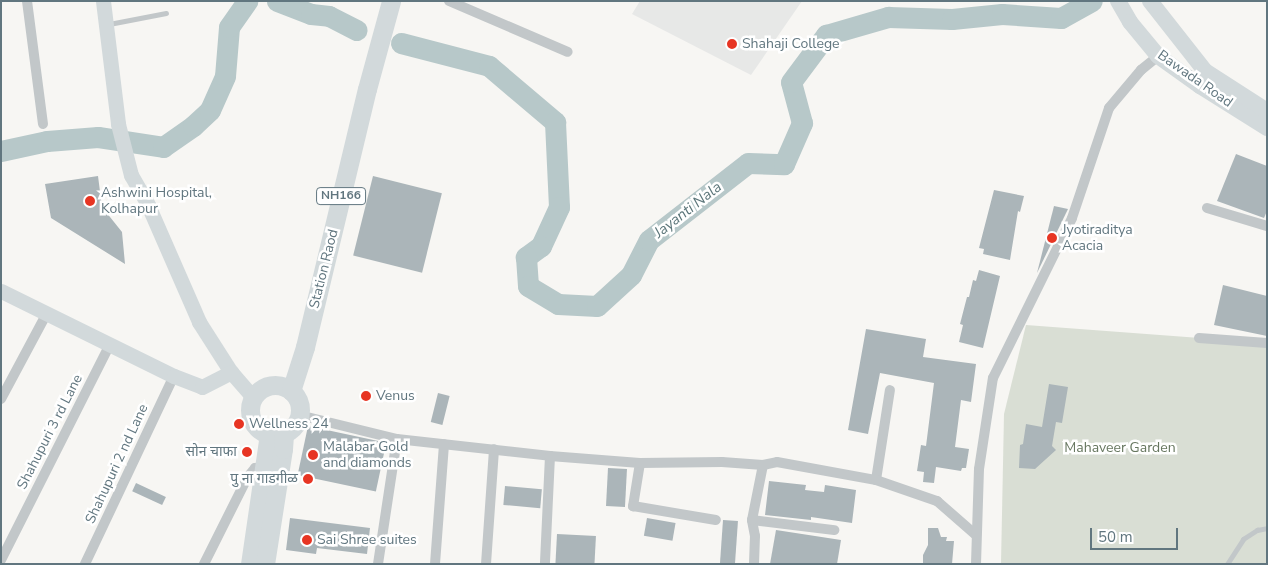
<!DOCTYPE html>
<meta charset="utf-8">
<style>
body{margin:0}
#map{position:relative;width:1268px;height:565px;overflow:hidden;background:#f7f6f3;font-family:"Nunito Sans","Noto Sans Devanagari",sans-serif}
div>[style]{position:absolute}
.built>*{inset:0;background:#e7e8e7}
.green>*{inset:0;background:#d9ded4}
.river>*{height:21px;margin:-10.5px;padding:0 10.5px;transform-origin:10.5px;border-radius:10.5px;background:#b7c8c9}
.building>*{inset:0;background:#abb5b9;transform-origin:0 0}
.lane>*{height:5px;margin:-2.5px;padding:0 2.5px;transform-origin:2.5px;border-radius:2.5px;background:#c2c7c9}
.street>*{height:10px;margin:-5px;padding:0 5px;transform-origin:5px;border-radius:5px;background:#c2c7c9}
.secondary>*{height:15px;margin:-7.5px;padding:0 7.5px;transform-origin:7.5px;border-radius:7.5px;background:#d2d9db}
.primary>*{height:16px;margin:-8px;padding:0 8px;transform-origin:8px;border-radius:8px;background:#d2d9db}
.highway>*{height:19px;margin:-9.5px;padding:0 9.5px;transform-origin:9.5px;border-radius:9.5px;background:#d2d9db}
.highway>.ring{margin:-9.5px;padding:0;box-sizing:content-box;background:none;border:19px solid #d2d9db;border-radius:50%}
.dots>*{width:14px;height:14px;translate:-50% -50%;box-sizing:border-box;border:2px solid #fff;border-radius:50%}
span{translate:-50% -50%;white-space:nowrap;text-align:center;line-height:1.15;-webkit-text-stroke:5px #fff;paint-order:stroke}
.shield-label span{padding:1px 4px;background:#fff;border:1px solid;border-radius:4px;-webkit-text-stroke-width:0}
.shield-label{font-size:12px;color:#61767f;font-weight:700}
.poi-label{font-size:14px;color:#61767f}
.left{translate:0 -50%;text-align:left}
.right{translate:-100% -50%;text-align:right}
.street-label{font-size:14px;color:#61767f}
.park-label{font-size:14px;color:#677760}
.water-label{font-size:15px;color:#5c767a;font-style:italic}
.frame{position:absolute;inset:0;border:2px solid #61767f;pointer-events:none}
.scale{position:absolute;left:1090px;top:528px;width:88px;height:22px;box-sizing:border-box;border:2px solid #61767f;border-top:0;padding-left:6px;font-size:15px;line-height:18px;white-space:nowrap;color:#61767f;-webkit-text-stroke:4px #fff;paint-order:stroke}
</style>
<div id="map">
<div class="built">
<i style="clip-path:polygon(640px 1px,802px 1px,751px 75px,632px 14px)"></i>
</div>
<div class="green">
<i style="clip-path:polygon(1026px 325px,1267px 343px,1267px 564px,1001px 564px,1004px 414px)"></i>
</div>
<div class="river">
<i style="left:277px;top:1px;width:36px;rotate:21deg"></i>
<i style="left:311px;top:14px;width:18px;rotate:6deg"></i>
<i style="left:329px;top:16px;width:31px;rotate:27deg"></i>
<i style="left:401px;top:43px;width:91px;rotate:14.6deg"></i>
<i style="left:489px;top:66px;width:87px;rotate:40.3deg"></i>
<i style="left:555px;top:122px;width:85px;rotate:87.3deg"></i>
<i style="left:559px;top:207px;width:43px;rotate:114.8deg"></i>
<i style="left:541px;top:246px;width:19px;rotate:144deg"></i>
<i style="left:526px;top:257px;width:29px;rotate:86deg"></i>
<i style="left:528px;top:286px;width:35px;rotate:31deg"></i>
<i style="left:558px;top:304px;width:39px;rotate:3deg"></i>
<i style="left:597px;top:306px;width:46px;rotate:-42.4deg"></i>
<i style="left:631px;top:275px;width:39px;rotate:-63deg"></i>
<i style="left:649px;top:240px;width:125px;rotate:-37.9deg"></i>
<i style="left:748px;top:163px;width:36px;rotate:2deg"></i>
<i style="left:784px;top:164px;width:45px;rotate:-66.3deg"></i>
<i style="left:802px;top:123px;width:42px;rotate:-105deg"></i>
<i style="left:791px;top:82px;width:59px;rotate:-53.3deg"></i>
<i style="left:826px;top:35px;width:65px;rotate:-16.2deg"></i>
<i style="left:888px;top:17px;width:64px;rotate:1.8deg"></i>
<i style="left:952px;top:19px;width:50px;rotate:-5.7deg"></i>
<i style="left:1002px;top:14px;width:59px;rotate:3.9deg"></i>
<i style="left:1061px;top:18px;width:35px;rotate:-29deg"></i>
<i style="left:1px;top:151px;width:47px;rotate:-12.3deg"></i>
<i style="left:47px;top:141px;width:51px;rotate:-4.5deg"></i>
<i style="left:98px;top:137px;width:66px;rotate:8.7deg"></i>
<i style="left:163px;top:147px;width:37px;rotate:-35deg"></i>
<i style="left:193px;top:126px;width:23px;rotate:-43deg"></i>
<i style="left:210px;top:110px;width:37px;rotate:-66deg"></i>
<i style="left:225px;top:76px;width:49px;rotate:-85.3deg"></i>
<i style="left:229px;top:27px;width:32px;rotate:-55deg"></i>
</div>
<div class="building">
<i style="clip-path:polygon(1236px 154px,1267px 166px,1267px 211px,1264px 218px,1217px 201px)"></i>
<i style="clip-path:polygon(98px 176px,102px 207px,122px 232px,125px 264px,51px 218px,45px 184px)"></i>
<i style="left:373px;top:176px;width:71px;height:82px;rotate:14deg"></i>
<i style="clip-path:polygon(994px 190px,1024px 196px,1020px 212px,1018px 211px,1010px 260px,983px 254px,984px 249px,979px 248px)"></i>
<i style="clip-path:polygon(1054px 206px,1068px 209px,1037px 273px)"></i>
<i style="clip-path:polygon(979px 270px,1000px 276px,983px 348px,959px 342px,963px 325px,960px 324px,967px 297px,969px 297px,973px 280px,976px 281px)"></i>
<i style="clip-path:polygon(1223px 285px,1267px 296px,1267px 336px,1214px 325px)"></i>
<i style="clip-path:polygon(866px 329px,926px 339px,923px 357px,976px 364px,971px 402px,961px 400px,955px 447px,969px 449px,966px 468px,962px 468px,961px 471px,936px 467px,934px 483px,923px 482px,924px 472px,917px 471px,921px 445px,926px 446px,934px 383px,880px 373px,868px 434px,848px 430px)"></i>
<i style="clip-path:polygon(1049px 384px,1068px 387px,1062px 423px,1056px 422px,1052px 446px,1056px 450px,1035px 469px,1019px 468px,1020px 445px,1023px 444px,1026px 424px,1042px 427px)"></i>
<i style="left:438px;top:393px;width:12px;height:30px;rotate:14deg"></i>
<i style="left:308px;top:426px;width:80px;height:50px;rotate:12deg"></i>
<i style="left:608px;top:468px;width:19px;height:38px;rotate:3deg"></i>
<i style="clip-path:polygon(769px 481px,806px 485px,805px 490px,824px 492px,825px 485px,856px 490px,852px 523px,811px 517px,811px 520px,765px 515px)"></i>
<i style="left:136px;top:483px;width:33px;height:9px;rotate:25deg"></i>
<i style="left:505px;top:486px;width:37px;height:19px;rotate:5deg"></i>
<i style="clip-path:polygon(290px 518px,370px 528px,367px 554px,317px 548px,316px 554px,286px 550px)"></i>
<i style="left:647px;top:518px;width:29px;height:18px;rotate:10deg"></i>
<i style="left:723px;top:520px;width:15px;height:44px;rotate:4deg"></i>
<i style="clip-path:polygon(928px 528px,938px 528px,941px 537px,947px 537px,946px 541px,954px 541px,952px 564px,923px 564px,923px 555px,928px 545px)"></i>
<i style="clip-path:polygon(776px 530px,841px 540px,837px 564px,770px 564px)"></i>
<i style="left:557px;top:534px;width:39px;height:30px;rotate:3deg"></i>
</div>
<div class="lane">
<i style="left:109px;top:24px;width:58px;rotate:-10.9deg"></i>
<i style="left:1227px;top:564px;width:30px;rotate:-57deg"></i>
<i style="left:1243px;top:539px;width:17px;rotate:-33deg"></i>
<i style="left:1257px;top:530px;width:10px;rotate:-11deg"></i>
</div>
<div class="street">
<i style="left:27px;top:1px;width:124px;rotate:82.6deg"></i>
<i style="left:449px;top:1px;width:129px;rotate:23.2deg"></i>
<i style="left:1207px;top:208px;width:63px;rotate:16.7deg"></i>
<i style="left:1199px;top:338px;width:68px;rotate:4.2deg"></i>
<i style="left:1px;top:399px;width:98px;rotate:-61.9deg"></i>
<i style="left:299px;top:415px;width:101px;rotate:13.8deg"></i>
<i style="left:397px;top:439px;width:154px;rotate:6.3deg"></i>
<i style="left:550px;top:456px;width:108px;rotate:92.7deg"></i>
<i style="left:550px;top:456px;width:90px;rotate:4.4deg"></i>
<i style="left:640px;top:463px;width:44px;rotate:99.2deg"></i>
<i style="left:633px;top:506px;width:84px;rotate:9.6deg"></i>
<i style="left:640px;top:463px;width:82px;rotate:-0.7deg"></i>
<i style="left:722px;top:462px;width:41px;rotate:4.2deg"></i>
<i style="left:876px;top:480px;width:91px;rotate:-81.2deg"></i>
<i style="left:752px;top:520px;width:83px;rotate:7deg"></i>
<i style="left:1px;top:560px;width:242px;rotate:-63.2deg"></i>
<i style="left:85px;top:564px;width:208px;rotate:-64.7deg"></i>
<i style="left:204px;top:564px;width:96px;rotate:-63.4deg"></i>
<i style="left:247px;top:478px;width:13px;rotate:-51deg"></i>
<i style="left:255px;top:468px;width:10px;rotate:-6deg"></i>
<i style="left:378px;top:564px;width:126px;rotate:-81.4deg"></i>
<i style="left:435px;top:564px;width:120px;rotate:-85.7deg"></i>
<i style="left:486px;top:564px;width:115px;rotate:-86deg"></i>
<i style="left:754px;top:564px;width:28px;rotate:-88deg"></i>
<i style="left:755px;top:536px;width:16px;rotate:-101deg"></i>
<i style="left:752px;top:520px;width:56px;rotate:-78.7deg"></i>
<i style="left:763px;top:465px;width:14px;rotate:-12deg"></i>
<i style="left:777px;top:462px;width:101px;rotate:10.3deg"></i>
<i style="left:876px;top:480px;width:65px;rotate:19deg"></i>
<i style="left:937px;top:501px;width:52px;rotate:41.1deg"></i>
<i style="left:976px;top:564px;width:95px;rotate:-88.2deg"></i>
<i style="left:979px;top:469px;width:92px;rotate:-81.3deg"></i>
<i style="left:993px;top:378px;width:178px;rotate:-63.7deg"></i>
<i style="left:1072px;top:218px;width:116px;rotate:-71.4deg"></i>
<i style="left:1109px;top:108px;width:50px;rotate:-49.9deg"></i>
<i style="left:1141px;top:70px;width:22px;rotate:-39deg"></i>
</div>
<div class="secondary">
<i style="left:103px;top:1px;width:124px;rotate:83deg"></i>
<i style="left:118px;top:124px;width:53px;rotate:75.7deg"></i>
<i style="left:131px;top:175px;width:34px;rotate:60deg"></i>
<i style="left:148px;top:205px;width:128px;rotate:66.4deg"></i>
<i style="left:199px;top:322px;width:59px;rotate:57.4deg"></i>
<i style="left:231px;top:372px;width:35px;rotate:49deg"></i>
<i style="left:1px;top:291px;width:193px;rotate:26.2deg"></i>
<i style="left:174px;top:376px;width:30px;rotate:21deg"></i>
<i style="left:202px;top:387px;width:33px;rotate:-27deg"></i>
</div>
<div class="primary">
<i style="left:1118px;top:1px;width:24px;rotate:60deg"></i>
<i style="left:1130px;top:22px;width:44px;rotate:50.5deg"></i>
<i style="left:1158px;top:56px;width:52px;rotate:35.5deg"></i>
<i style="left:1200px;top:86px;width:79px;rotate:32.1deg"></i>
<i style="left:1150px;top:1px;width:89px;rotate:51.8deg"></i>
<i style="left:1205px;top:71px;width:74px;rotate:32.8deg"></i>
</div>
<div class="highway">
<i class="ring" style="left:250px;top:385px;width:31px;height:31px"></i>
<i style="left:291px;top:391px;width:46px;rotate:-72.3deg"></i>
<i style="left:305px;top:347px;width:265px;rotate:-76.5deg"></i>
<i style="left:367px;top:89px;width:91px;rotate:-74.7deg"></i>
<i style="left:250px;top:564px;width:131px;rotate:-81.7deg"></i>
<i style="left:265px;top:564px;width:116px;rotate:-81.1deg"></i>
<i style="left:283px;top:449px;width:15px;rotate:-86deg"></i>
</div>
<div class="dots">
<i style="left:732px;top:44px;background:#e73523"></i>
<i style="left:90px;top:201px;background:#e73523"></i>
<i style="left:1052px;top:238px;background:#e73523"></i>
<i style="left:366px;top:396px;background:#e73523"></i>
<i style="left:239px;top:424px;background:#e73523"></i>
<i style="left:247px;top:452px;background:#e73523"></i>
<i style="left:313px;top:455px;background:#e73523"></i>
<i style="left:308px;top:479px;background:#e73523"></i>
<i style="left:307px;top:540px;background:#e73523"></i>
</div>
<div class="shield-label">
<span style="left:341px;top:196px">NH166</span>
</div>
<div class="poi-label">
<span class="left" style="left:742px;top:44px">Shahaji College</span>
<span class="left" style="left:101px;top:201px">Ashwini Hospital,<br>Kolhapur</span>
<span class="left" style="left:1062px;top:238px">Jyotiraditya<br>Acacia</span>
<span class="left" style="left:376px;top:396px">Venus</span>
<span class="left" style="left:249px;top:424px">Wellness 24</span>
<span class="left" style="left:323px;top:455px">Malabar Gold<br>and diamonds</span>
<span class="right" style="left:237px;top:452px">सोन चाफा</span>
<span class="right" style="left:298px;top:479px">पु ना गाडगीळ</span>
<span class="left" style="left:317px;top:540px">Sai Shree suites</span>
</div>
<div class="street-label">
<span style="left:1195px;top:79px;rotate:35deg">Bawada Road</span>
<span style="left:324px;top:269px;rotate:-76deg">Station Raod</span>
<span style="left:50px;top:432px;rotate:-63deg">Shahupuri 3 rd Lane</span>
<span style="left:117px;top:464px;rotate:-65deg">Shahupuri 2 nd Lane</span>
</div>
<div class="park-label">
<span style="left:1120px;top:448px">Mahaveer Garden</span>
</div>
<div class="water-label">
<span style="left:688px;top:210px;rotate:-38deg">Jayanti Nala</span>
</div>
<div class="frame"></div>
<div class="scale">50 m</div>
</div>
